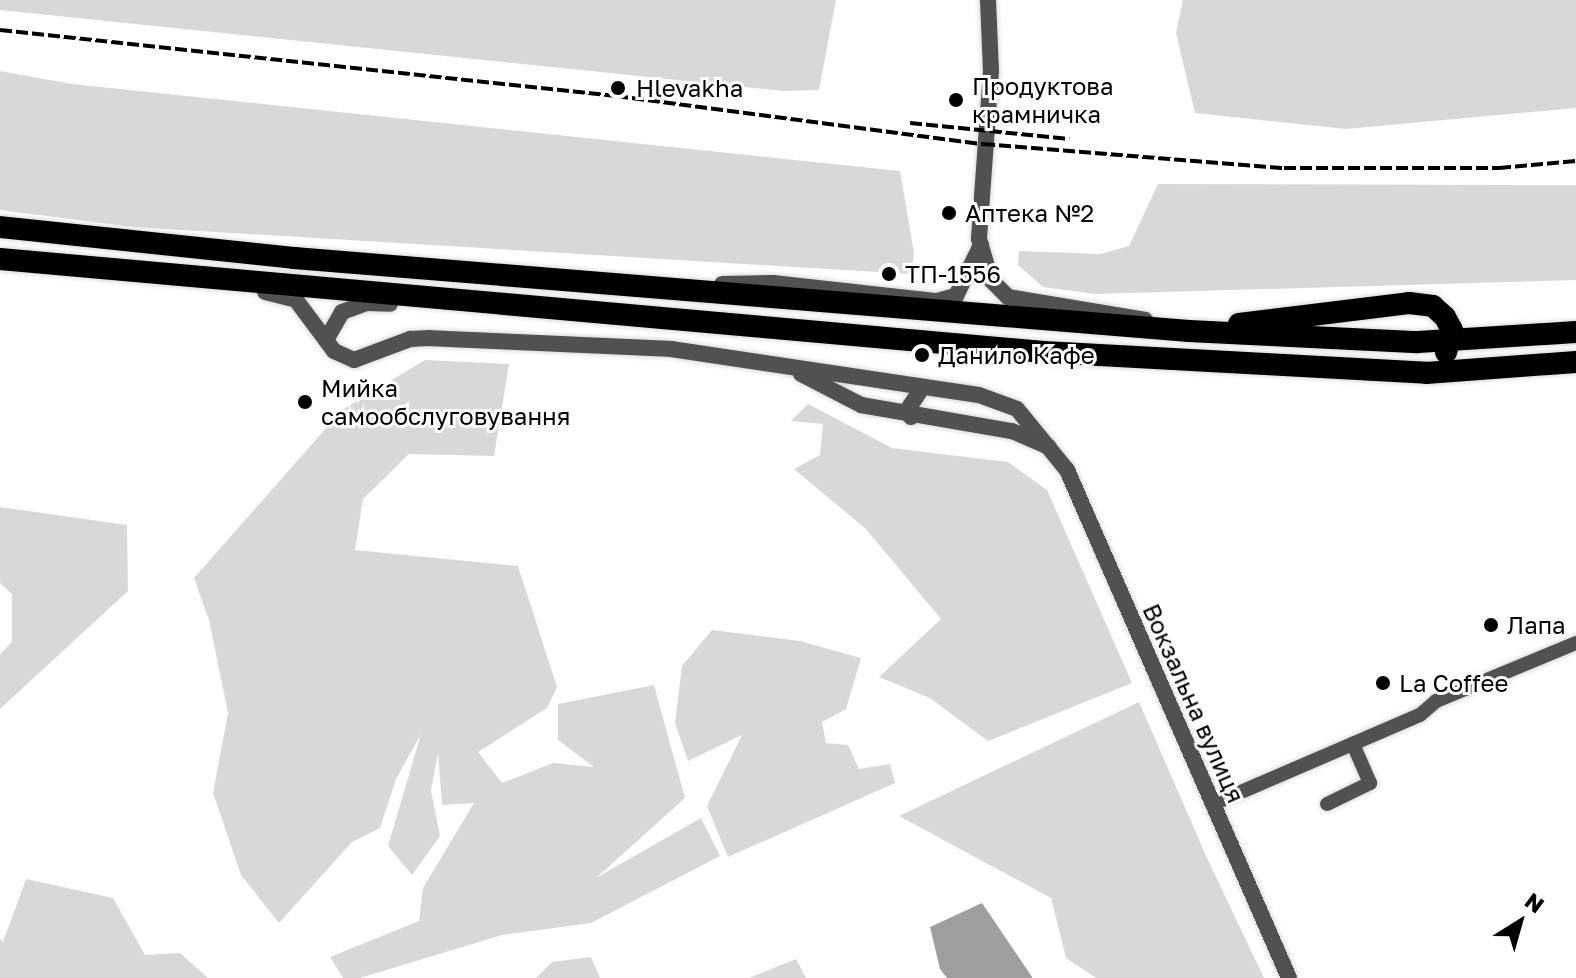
<!DOCTYPE html>
<meta charset="utf-8">
<style>
body{margin:0}
#map{position:relative;width:1576px;height:978px;overflow:hidden;background:#fff;font-family:"Golos Text",sans-serif}
div>[style]{position:absolute}
.green>*{inset:0;background:#d8d8d8}
.water>*{inset:0;background:#9f9f9f}
.roads{filter:drop-shadow(0 0 2px #dbdbdb) drop-shadow(0 0 2px #dbdbdb)}
.minor>*{height:14px;margin:-7px;padding:0 7px;transform-origin:7px;border-radius:7px;background:#515151}
.tertiary>*{height:16px;margin:-8px;padding:0 8px;transform-origin:8px;border-radius:8px;background:#515151}
.trunk>*{height:22px;margin:-11px;padding:0 11px;transform-origin:11px;border-radius:11px;background:#000}
.rail>*{height:4px;margin-top:-2px;transform-origin:0;background:repeating-linear-gradient(90deg,#000 0 12px,transparent 0 16px)}
.dots>*{width:22px;height:22px;translate:-50% -50%;box-sizing:border-box;border:4px solid #fff;border-radius:50%}
span{translate:-50% -50%;white-space:nowrap;text-align:center;line-height:1.15;-webkit-text-stroke:6px #fff;paint-order:stroke}
.poi-label{font-size:24px;color:#000}
.left{translate:0 -50%;text-align:left}
.street-label{font-size:24px;color:#000}
.north{position:absolute;left:1480px;top:882px;width:80px;height:80px;-webkit-text-stroke:6px #fff;paint-order:stroke;rotate:37deg;font-size:22px;font-weight:700;line-height:32px;text-align:center;color:#000}
.north::after{content:'';display:block;margin:auto;width:28px;height:36px;background:#000;clip-path:polygon(50% 0,100% 100%,50% 72%,0 100%)}
</style>
<div id="map">
<div class="green">
<i style="clip-path:polygon(0 0,836px 0,819px 90px,783px 91px,0 10px)"></i>
<i style="clip-path:polygon(1183px 0,1576px 0,1576px 108px,1346px 129px,1195px 113px,1176px 33px)"></i>
<i style="clip-path:polygon(0 71px,72px 84px,900px 171px,914px 253px,911px 274px,132px 227px,0 210px)"></i>
<i style="clip-path:polygon(1158px 184px,1576px 185px,1576px 280px,1095px 294px,1043px 287px,1018px 265px,1019px 251px,1101px 254px,1129px 246px)"></i>
<i style="clip-path:polygon(425px 360px,509px 364px,494px 456px,409px 454px,363px 499px,355px 550px,518px 566px,557px 687px,547px 708px,478px 752px,502px 783px,553px 763px,594px 767px,558px 740px,558px 704px,654px 685px,685px 798px,596px 878px,701px 818px,720px 856px,591px 923px,502px 935px,360px 978px,343px 978px,330px 957px,419px 921px,423px 888px,474px 803px,442px 805px,438px 753px,431px 790px,440px 836px,412px 875px,388px 846px,421px 734px,396px 779px,380px 828px,352px 842px,279px 923px,241px 875px,213px 793px,228px 713px,209px 620px,194px 578px,342px 410px)"></i>
<i style="clip-path:polygon(808px 404px,892px 448px,1008px 462px,1047px 490px,1132px 683px,988px 741px,930px 698px,879px 677px,941px 619px,866px 529px,794px 469px,820px 455px,823px 424px,791px 421px)"></i>
<i style="clip-path:polygon(0 507px,127px 525px,128px 591px,0 709px,0 654px,12px 642px,12px 594px,0 583px)"></i>
<i style="clip-path:polygon(712px 630px,800px 641px,861px 658px,846px 709px,822px 722px,826px 743px,848px 745px,859px 769px,890px 764px,895px 783px,728px 857px,707px 806px,742px 735px,688px 761px,675px 723px,682px 666px)"></i>
<i style="clip-path:polygon(1139px 702px,1207px 858px,1264px 978px,1096px 978px,1066px 958px,1051px 898px,899px 816px)"></i>
<i style="clip-path:polygon(26px 879px,113px 898px,145px 955px,180px 953px,208px 978px,0 978px,0 939px,3px 942px)"></i>
<i style="clip-path:polygon(591px 957px,600px 978px,536px 978px,552px 962px)"></i>
<i style="clip-path:polygon(796px 959px,806px 978px,749px 978px)"></i>
</div>
<div class="water">
<i style="clip-path:polygon(982px 903px,1032px 977px,1032px 978px,947px 978px,940px 969px,930px 927px)"></i>
</div>
<div class="roads">
<div class="minor">
<i style="left:1213px;top:804px;width:225px;rotate:-23.3deg"></i>
<i style="left:1420px;top:715px;width:21px;rotate:-41deg"></i>
<i style="left:1436px;top:701px;width:152px;rotate:-22.5deg"></i>
<i style="left:1327px;top:804px;width:48px;rotate:-26deg"></i>
<i style="left:1370px;top:783px;width:43px;rotate:-113.6deg"></i>
</div>
<div class="tertiary">
<i style="left:988px;top:0;width:71px;rotate:87.6deg"></i>
<i style="left:991px;top:71px;width:168px;rotate:94.1deg"></i>
<i style="left:979px;top:239px;width:43px;rotate:73.7deg"></i>
<i style="left:991px;top:280px;width:24px;rotate:45deg"></i>
<i style="left:1008px;top:297px;width:139px;rotate:9.5deg"></i>
<i style="left:722px;top:284px;width:51px;rotate:-1.1deg"></i>
<i style="left:773px;top:283px;width:165px;rotate:6.3deg"></i>
<i style="left:937px;top:301px;width:20px;rotate:-15deg"></i>
<i style="left:956px;top:296px;width:57px;rotate:-63.9deg"></i>
<i style="left:265px;top:292px;width:32px;rotate:14deg"></i>
<i style="left:296px;top:300px;width:64px;rotate:53.3deg"></i>
<i style="left:334px;top:351px;width:22px;rotate:24deg"></i>
<i style="left:354px;top:360px;width:60px;rotate:-20.6deg"></i>
<i style="left:410px;top:339px;width:19px;rotate:-3deg"></i>
<i style="left:429px;top:338px;width:242px;rotate:2.6deg"></i>
<i style="left:671px;top:349px;width:311px;rotate:8.5deg"></i>
<i style="left:979px;top:395px;width:40px;rotate:20.2deg"></i>
<i style="left:1017px;top:409px;width:79px;rotate:50.7deg"></i>
<i style="left:1067px;top:470px;width:554px;rotate:66.39deg"></i>
<i style="left:326px;top:340px;width:32px;rotate:-60deg"></i>
<i style="left:342px;top:312px;width:27px;rotate:-20deg"></i>
<i style="left:367px;top:303px;width:23px;rotate:2deg"></i>
<i style="left:801px;top:374px;width:68px;rotate:27.3deg"></i>
<i style="left:861px;top:405px;width:153px;rotate:9.8deg"></i>
<i style="left:1012px;top:431px;width:40px;rotate:23.4deg"></i>
<i style="left:911px;top:417px;width:11px;rotate:-95deg"></i>
<i style="left:910px;top:406px;width:22px;rotate:-56deg"></i>
</div>
<div class="trunk">
<i style="left:0;top:227px;width:296px;rotate:6deg"></i>
<i style="left:294px;top:258px;width:898px;rotate:4.66deg"></i>
<i style="left:1189px;top:331px;width:229px;rotate:2.8deg"></i>
<i style="left:1418px;top:342px;width:158px;rotate:-3.6deg"></i>
<i style="left:0;top:259px;width:1048px;rotate:5.09deg"></i>
<i style="left:1044px;top:352px;width:383px;rotate:3.1deg"></i>
<i style="left:1426px;top:373px;width:150px;rotate:-4.2deg"></i>
<i style="left:1239px;top:324px;width:171px;rotate:-7deg"></i>
<i style="left:1409px;top:303px;width:24px;rotate:7deg"></i>
<i style="left:1433px;top:306px;width:16px;rotate:43deg"></i>
<i style="left:1445px;top:317px;width:15px;rotate:62deg"></i>
<i style="left:1452px;top:330px;width:23px;rotate:105deg"></i>
</div>
</div>
<div class="rail">
<i style="left:0;top:30px;width:620px;rotate:6.12deg"></i>
<i style="left:616px;top:96px;width:370px;rotate:7.5deg"></i>
<i style="left:983px;top:144px;width:302px;rotate:4.6deg"></i>
<i style="left:1284px;top:168px;width:215px"></i>
<i style="left:1499px;top:168px;width:77px;rotate:-5.2deg"></i>
<i style="left:910px;top:123px;width:160px;rotate:5.7deg"></i>
</div>
<div class="dots">
<i style="left:618px;top:88px;background:#000"></i>
<i style="left:956px;top:100px;background:#000"></i>
<i style="left:949px;top:213px;background:#000"></i>
<i style="left:889px;top:274px;background:#000"></i>
<i style="left:922px;top:355px;background:#000"></i>
<i style="left:305px;top:402px;background:#000"></i>
<i style="left:1491px;top:625px;background:#000"></i>
<i style="left:1383px;top:683px;background:#000"></i>
</div>
<div class="poi-label">
<span class="left" style="left:972px;top:100px">Продуктова<br>крамничка</span>
<span class="left" style="left:636px;top:88px">Hlevakha</span>
<span class="left" style="left:965px;top:213px">Аптека №2</span>
<span class="left" style="left:905px;top:274px">ТП-1556</span>
<span class="left" style="left:938px;top:355px">Данило Кафе</span>
<span class="left" style="left:321px;top:402px">Мийка<br>самообслуговування</span>
<span class="left" style="left:1507px;top:625px">Лапа</span>
<span class="left" style="left:1399px;top:683px">La Coffee</span>
</div>
<div class="street-label">
<span style="left:1194px;top:703px;rotate:66deg">Вокзальна вулиця</span>
</div>
<div class="north">N</div>
</div>
